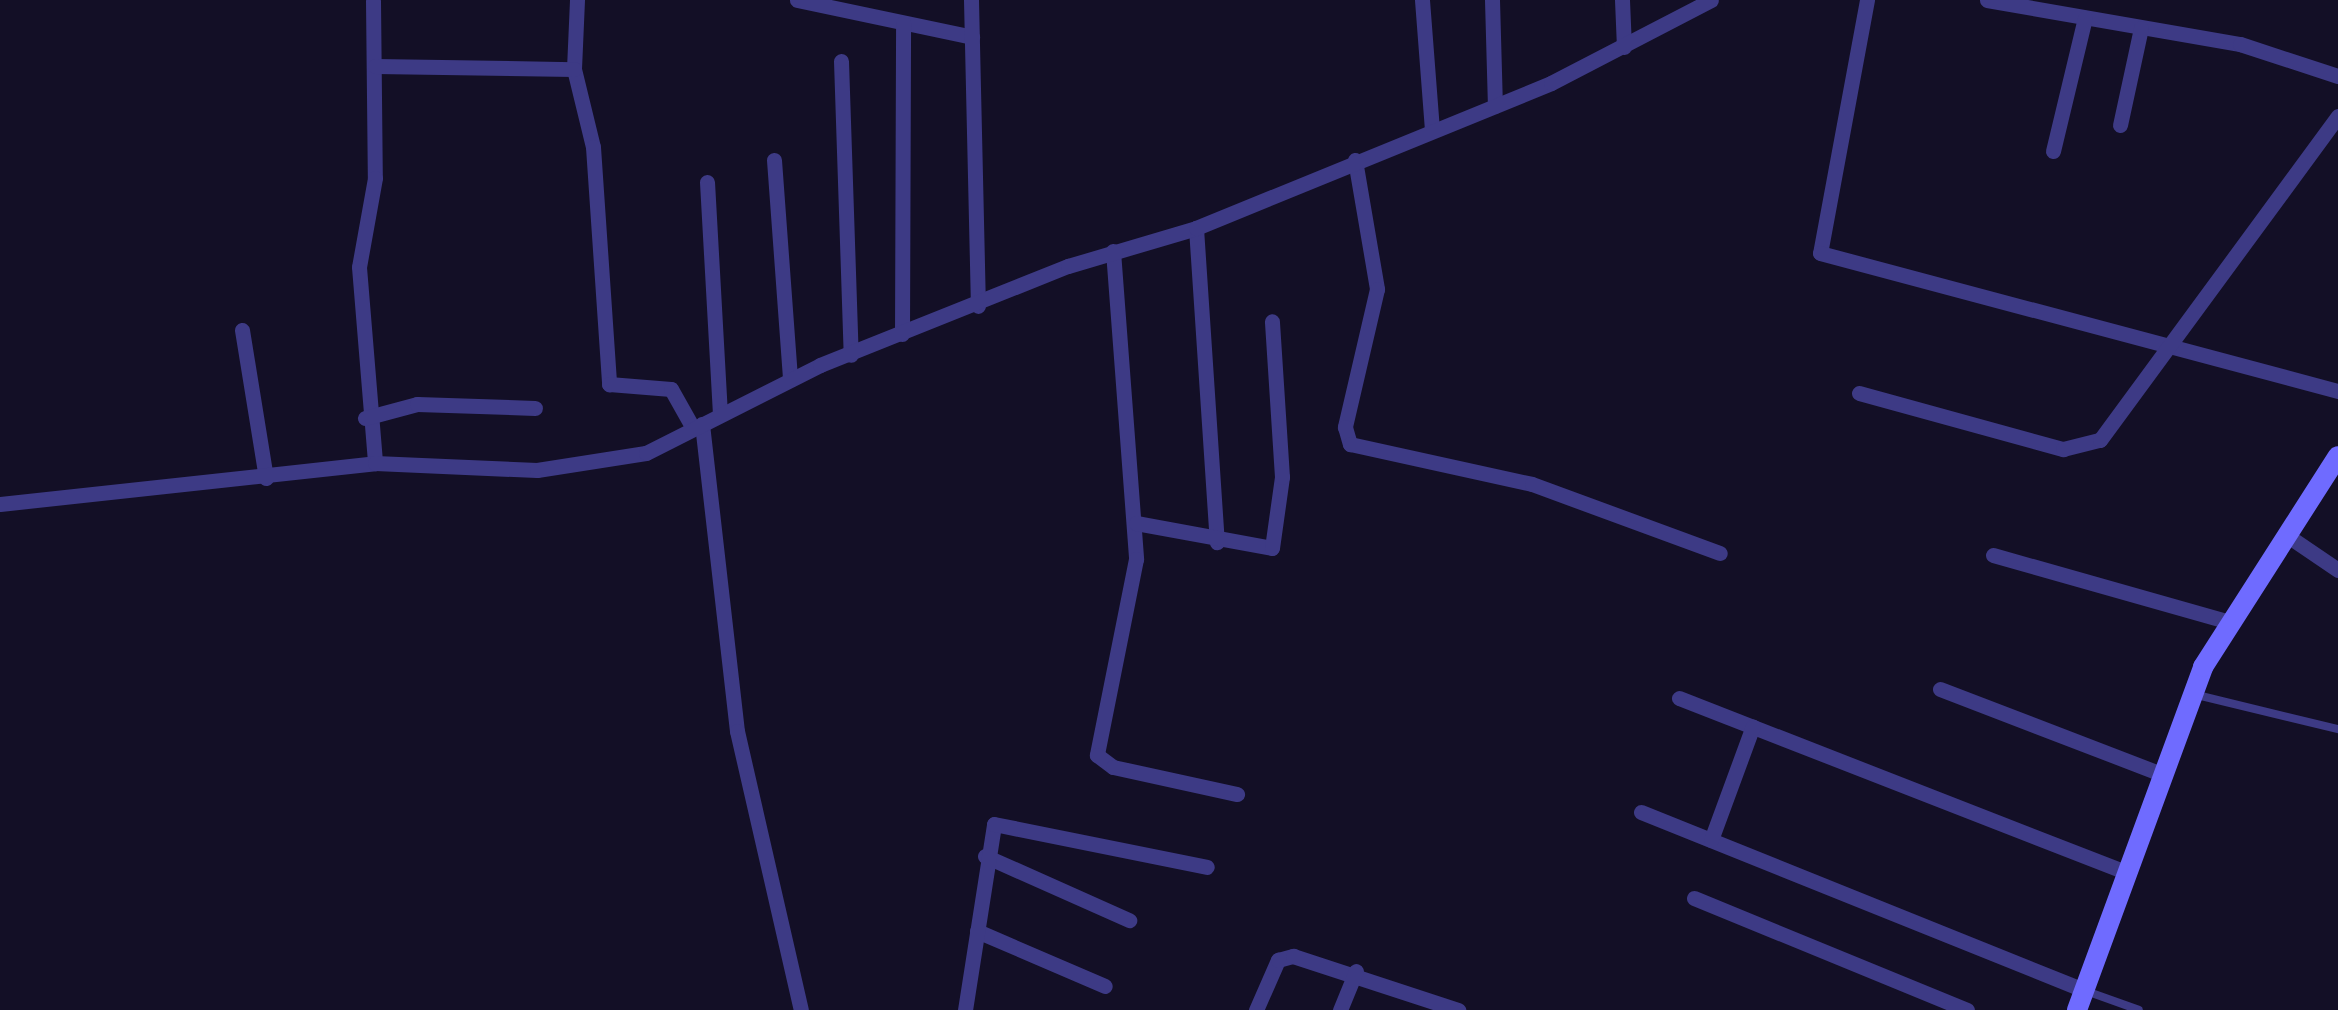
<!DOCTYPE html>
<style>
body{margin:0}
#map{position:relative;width:2338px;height:1010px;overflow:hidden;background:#130f26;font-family:Poppins,sans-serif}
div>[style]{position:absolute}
.lane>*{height:8px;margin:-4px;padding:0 4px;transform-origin:4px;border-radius:4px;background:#3d3a85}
.street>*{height:15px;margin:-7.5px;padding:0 7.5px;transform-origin:7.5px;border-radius:7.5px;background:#3d3a85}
.secondary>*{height:20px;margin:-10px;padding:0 10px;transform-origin:10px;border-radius:10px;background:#6f6bff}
span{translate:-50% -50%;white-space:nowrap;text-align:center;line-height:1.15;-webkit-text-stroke:8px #130f26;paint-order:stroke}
</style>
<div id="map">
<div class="lane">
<i style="left:2197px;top:695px;width:145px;rotate:13.6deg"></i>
<i style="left:2086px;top:991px;width:56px;rotate:19.7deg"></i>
</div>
<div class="street">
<i style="left:577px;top:0;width:69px;rotate:92.5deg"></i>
<i style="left:574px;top:69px;width:80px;rotate:76.3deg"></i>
<i style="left:593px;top:147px;width:238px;rotate:86.1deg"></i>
<i style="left:609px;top:384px;width:62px;rotate:4.6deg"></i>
<i style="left:671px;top:389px;width:45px;rotate:60.6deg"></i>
<i style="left:797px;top:0;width:179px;rotate:11.9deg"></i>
<i style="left:971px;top:0;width:306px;rotate:88.7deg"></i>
<i style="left:1422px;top:0;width:129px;rotate:85.6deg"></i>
<i style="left:1492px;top:0;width:106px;rotate:88.4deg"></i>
<i style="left:1622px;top:0;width:47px;rotate:87.6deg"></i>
<i style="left:1867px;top:0;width:257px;rotate:100.5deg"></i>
<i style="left:1820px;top:253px;width:536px;rotate:14.92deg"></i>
<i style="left:1987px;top:0;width:257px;rotate:9.9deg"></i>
<i style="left:2240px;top:44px;width:103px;rotate:18.1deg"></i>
<i style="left:373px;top:1px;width:177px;rotate:89.4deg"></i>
<i style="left:375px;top:178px;width:90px;rotate:100.2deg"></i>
<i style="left:359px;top:267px;width:197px;rotate:85.3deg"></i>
<i style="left:841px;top:61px;width:294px;rotate:88.1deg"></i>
<i style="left:375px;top:66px;width:199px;rotate:0.9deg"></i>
<i style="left:2120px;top:125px;width:99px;rotate:-77.8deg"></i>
<i style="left:2053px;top:151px;width:137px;rotate:-76.5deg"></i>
<i style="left:774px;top:160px;width:220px;rotate:85.8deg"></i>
<i style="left:1355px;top:160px;width:131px;rotate:80.3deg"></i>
<i style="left:1377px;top:289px;width:142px;rotate:103.1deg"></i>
<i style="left:1345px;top:427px;width:18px;rotate:74deg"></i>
<i style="left:1350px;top:444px;width:186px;rotate:12.4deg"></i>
<i style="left:1532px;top:484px;width:200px;rotate:20.2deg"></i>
<i style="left:707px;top:182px;width:231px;rotate:86.8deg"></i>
<i style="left:1196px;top:228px;width:315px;rotate:86.2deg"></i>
<i style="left:1113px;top:251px;width:309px;rotate:85.7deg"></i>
<i style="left:1136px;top:559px;width:200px;rotate:101.3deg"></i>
<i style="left:1097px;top:755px;width:20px;rotate:37deg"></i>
<i style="left:1113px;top:767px;width:127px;rotate:12.3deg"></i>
<i style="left:242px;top:330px;width:150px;rotate:80.8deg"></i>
<i style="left:902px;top:334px;width:311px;rotate:-89.8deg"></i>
<i style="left:1859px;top:393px;width:212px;rotate:15.4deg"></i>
<i style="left:2063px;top:449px;width:38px;rotate:-14deg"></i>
<i style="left:2100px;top:440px;width:402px;rotate:-53.7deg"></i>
<i style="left:365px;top:418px;width:54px;rotate:-15.1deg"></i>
<i style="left:417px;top:404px;width:118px;rotate:1.9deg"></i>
<i style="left:702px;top:424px;width:309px;rotate:83.5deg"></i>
<i style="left:737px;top:731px;width:286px;rotate:77.1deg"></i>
<i style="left:0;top:504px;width:377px;rotate:-6.2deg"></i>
<i style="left:375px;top:463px;width:162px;rotate:2.5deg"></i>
<i style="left:537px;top:470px;width:110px;rotate:-8.9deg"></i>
<i style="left:646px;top:453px;width:195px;rotate:-26.8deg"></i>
<i style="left:820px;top:365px;width:267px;rotate:-21.8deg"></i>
<i style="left:1068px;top:266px;width:134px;rotate:-16.5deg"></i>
<i style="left:1196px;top:228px;width:383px;rotate:-22.2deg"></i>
<i style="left:1551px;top:83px;width:180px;rotate:-27.4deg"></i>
<i style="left:1136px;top:523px;width:138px;rotate:10.4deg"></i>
<i style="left:1272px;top:548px;width:72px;rotate:-82deg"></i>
<i style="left:1282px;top:477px;width:156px;rotate:-93.7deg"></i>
<i style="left:2285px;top:534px;width:64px;rotate:34.2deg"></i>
<i style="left:1993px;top:555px;width:246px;rotate:15.8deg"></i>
<i style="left:1940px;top:689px;width:237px;rotate:21deg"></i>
<i style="left:1679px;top:698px;width:480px;rotate:21.3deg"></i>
<i style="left:1641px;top:812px;width:480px;rotate:21.9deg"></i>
<i style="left:1711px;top:840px;width:121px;rotate:-69.8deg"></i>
<i style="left:985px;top:856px;width:158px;rotate:24deg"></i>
<i style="left:1694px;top:898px;width:295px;rotate:22.3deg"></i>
<i style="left:977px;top:931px;width:139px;rotate:23.3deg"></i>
<i style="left:965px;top:1010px;width:188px;rotate:-81.1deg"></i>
<i style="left:994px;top:824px;width:217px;rotate:11.4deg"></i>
<i style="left:1256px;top:1010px;width:55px;rotate:-66.3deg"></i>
<i style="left:1278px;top:960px;width:16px;rotate:-15deg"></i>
<i style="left:1293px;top:956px;width:174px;rotate:18.1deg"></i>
<i style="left:1340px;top:1010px;width:42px;rotate:-67.7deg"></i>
</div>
<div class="secondary">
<i style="left:2077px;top:1010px;width:365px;rotate:-69.8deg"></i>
<i style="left:2203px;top:667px;width:250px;rotate:-57.4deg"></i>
</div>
</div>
